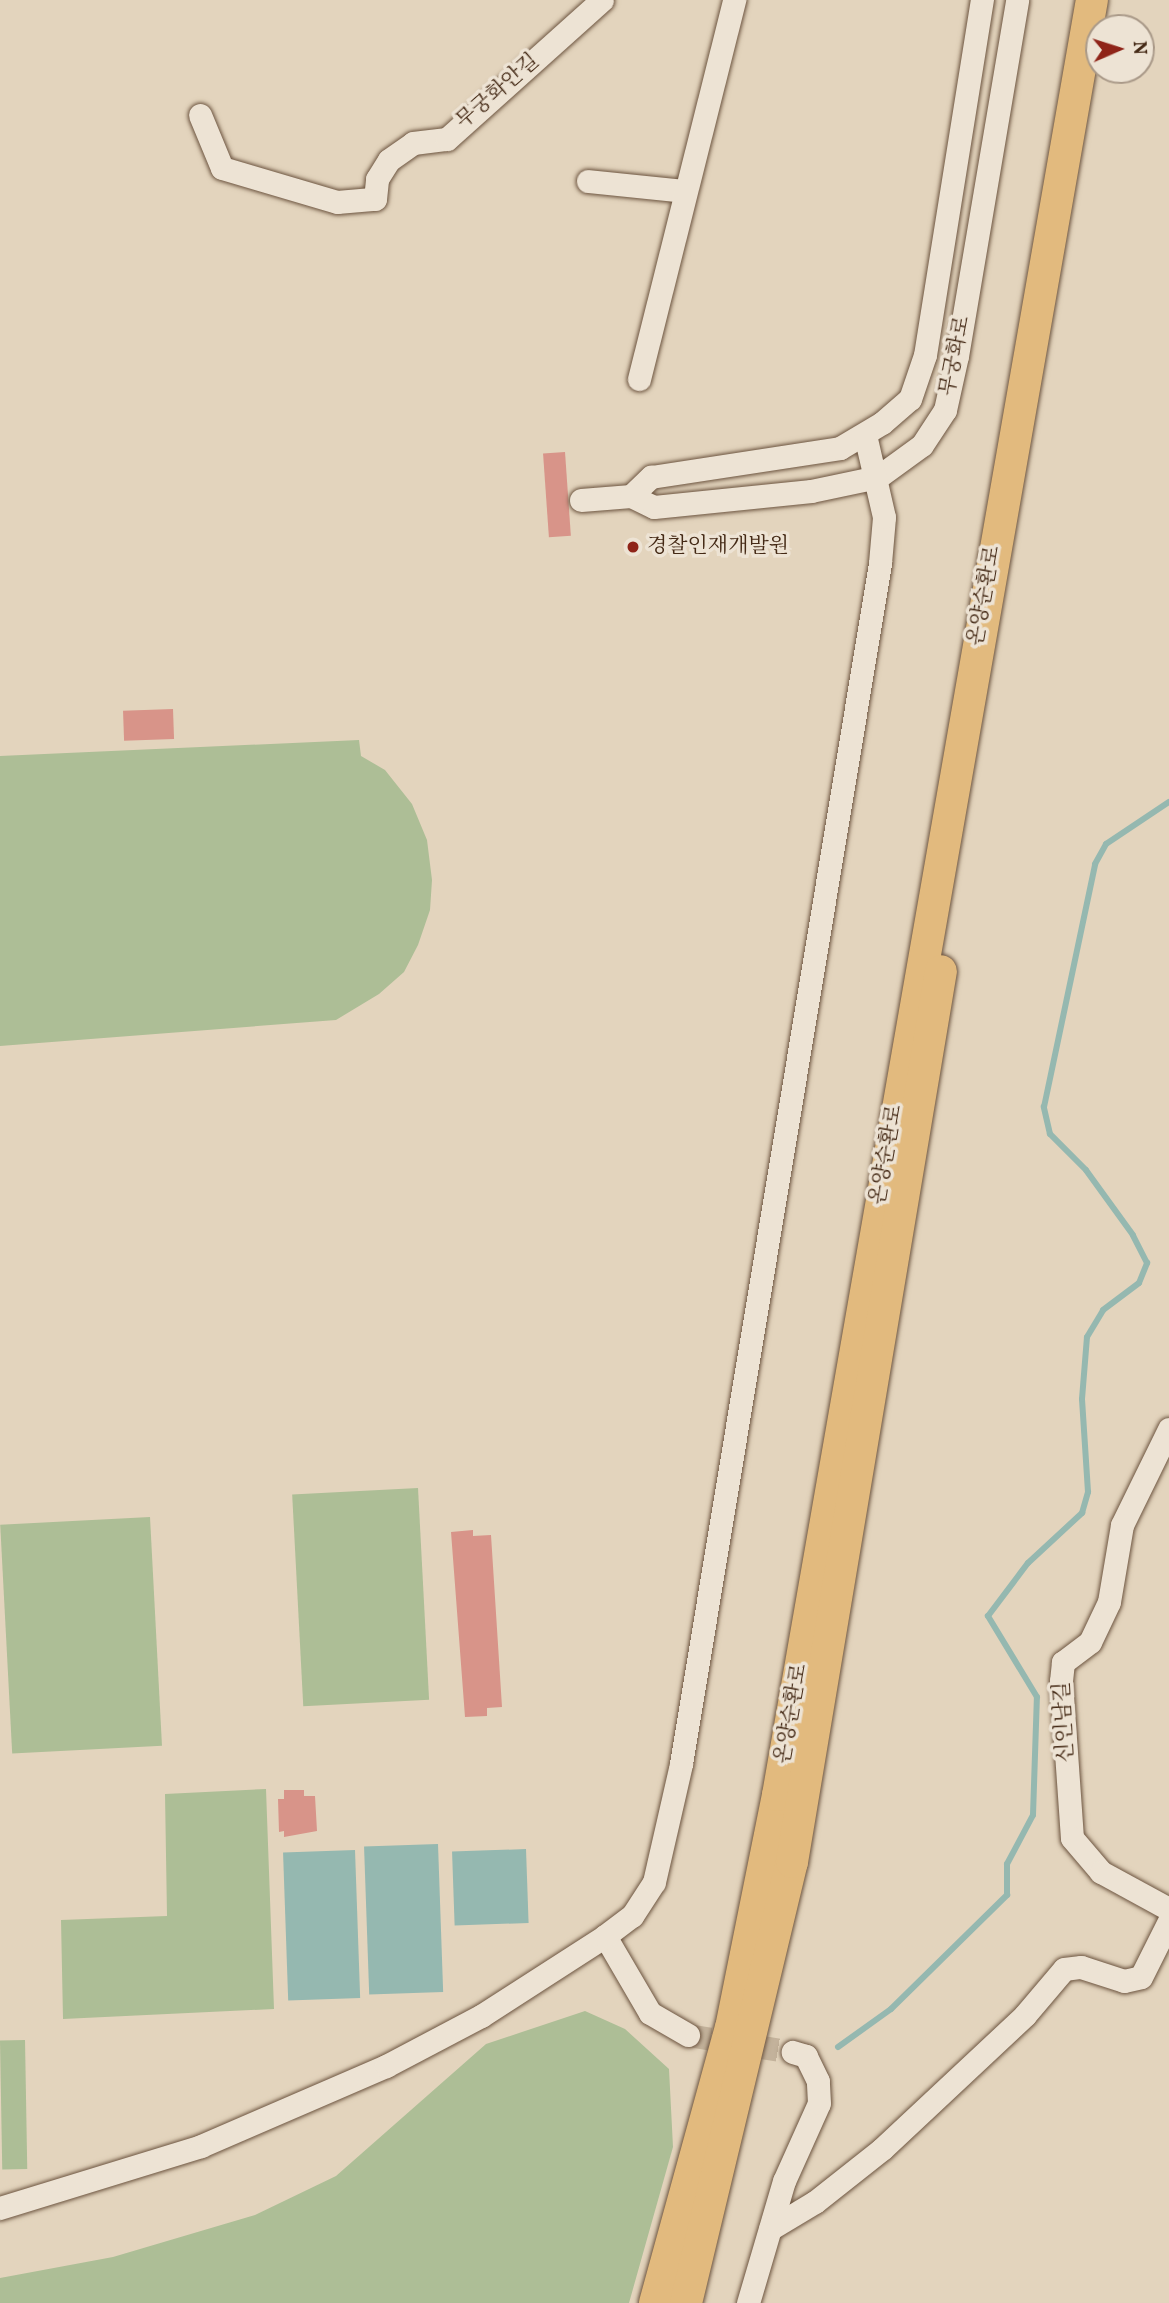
<!DOCTYPE html>
<meta charset="utf-8">
<style>
body{margin:0}
#map{position:relative;width:1169px;height:2303px;overflow:hidden;background:#e3d4bd;font-family:Vollkorn,"Noto Serif KR",serif}
div>[style]{position:absolute}
.green>*{inset:0;background:#adbe96;transform-origin:0 0}
.water>*{inset:0;background:#95b8b0;transform-origin:0 0}
.stream>*{height:6px;margin:-3px;padding:0 3px;transform-origin:3px;border-radius:3px;background:#95b8b0}
.building>*{inset:0;background:#d89489;transform-origin:0 0}
.minor-tunnel>*{height:23px;margin-top:-11.5px;transform-origin:0;background:repeating-linear-gradient(90deg,#c3b29b 0 23px,transparent 0 34px)}
.roads{filter:drop-shadow(0 0 2px #6c543f) drop-shadow(0 0 2px #6c543f)}
.minor>*{height:23px;margin:-11.5px;padding:0 11.5px;transform-origin:11.5px;border-radius:11.5px;background:#ede3d4}
.highway>*{height:32px;margin:-16px;padding:0 16px;transform-origin:16px;border-radius:16px;background:#e2ba7e}
.dots>*{width:19px;height:19px;translate:-50% -50%;box-sizing:border-box;border:4px solid #ede3d4;border-radius:50%}
span{translate:-50% -50%;white-space:nowrap;text-align:center;line-height:1.15;-webkit-text-stroke:7px #ede3d4;paint-order:stroke}
.street-label{font-size:21px;color:#442915}
.poi-label{font-size:21px;color:#442915}
.left{translate:0 -50%;text-align:left}
.north{position:absolute;left:1085px;top:14px;width:70px;height:70px;box-sizing:border-box;background:#ede3d4;border:2px solid #a99988;border-radius:50%;rotate:87deg;font-size:19px;font-weight:700;line-height:28px;text-align:center;color:#442915}
.north::after{content:'';display:block;margin:auto;width:24px;height:32px;background:#8f2418;clip-path:polygon(50% 0,100% 100%,50% 72%,0 100%)}
</style>
<div id="map">
<div class="green">
<i style="clip-path:polygon(359px 740px,361px 756px,385px 770px,412px 804px,427px 840px,432px 880px,430px 910px,418px 945px,404px 972px,379px 994px,336px 1020px,0 1046px,0 756px)"></i>
<i style="left:418px;top:1488px;width:212px;height:126px;rotate:87deg"></i>
<i style="left:150px;top:1517px;width:229px;height:150px;rotate:87deg"></i>
<i style="clip-path:polygon(266px 1789px,274px 2009px,63px 2019px,61px 1920px,167px 1916px,165px 1794px)"></i>
<i style="clip-path:polygon(585px 2011px,625px 2029px,669px 2069px,673px 2147px,629px 2303px,0 2303px,0 2278px,113px 2257px,255px 2215px,336px 2176px,486px 2044px)"></i>
<i style="left:25px;top:2040px;width:129px;height:25px;rotate:89deg"></i>
</div>
<div class="water">
<i style="left:438px;top:1844px;width:148px;height:74px;rotate:88deg"></i>
<i style="left:526px;top:1849px;width:74px;height:74px;rotate:88deg"></i>
<i style="left:355px;top:1850px;width:148px;height:72px;rotate:88deg"></i>
</div>
<div class="stream">
<i style="left:838px;top:2047px;width:65px;rotate:-35.6deg"></i>
<i style="left:891px;top:2009px;width:163px;rotate:-44.5deg"></i>
<i style="left:1007px;top:1895px;width:31px;rotate:-90deg"></i>
<i style="left:1007px;top:1864px;width:55px;rotate:-62deg"></i>
<i style="left:1033px;top:1815px;width:118px;rotate:-88.1deg"></i>
<i style="left:1037px;top:1697px;width:95px;rotate:-121.2deg"></i>
<i style="left:988px;top:1616px;width:66px;rotate:-53deg"></i>
<i style="left:1028px;top:1563px;width:74px;rotate:-42.8deg"></i>
<i style="left:1082px;top:1513px;width:22px;rotate:-74deg"></i>
<i style="left:1088px;top:1492px;width:93px;rotate:-93.7deg"></i>
<i style="left:1082px;top:1399px;width:62px;rotate:-85.4deg"></i>
<i style="left:1087px;top:1337px;width:31px;rotate:-59deg"></i>
<i style="left:1103px;top:1310px;width:45px;rotate:-36.9deg"></i>
<i style="left:1139px;top:1283px;width:22px;rotate:-68deg"></i>
<i style="left:1147px;top:1263px;width:31px;rotate:-117deg"></i>
<i style="left:1133px;top:1235px;width:80px;rotate:-125.9deg"></i>
<i style="left:1086px;top:1170px;width:51px;rotate:-135deg"></i>
<i style="left:1050px;top:1134px;width:28px;rotate:-103deg"></i>
<i style="left:1044px;top:1107px;width:248px;rotate:-78.1deg"></i>
<i style="left:1095px;top:864px;width:23px;rotate:-61deg"></i>
<i style="left:1106px;top:844px;width:76px;rotate:-33.7deg"></i>
</div>
<div class="building">
<i style="left:565px;top:452px;width:84px;height:22px;rotate:86deg"></i>
<i style="left:173px;top:709px;width:30px;height:50px;rotate:88deg"></i>
<i style="clip-path:polygon(473px 1530px,473px 1536px,491px 1535px,502px 1707px,487px 1708px,487px 1716px,465px 1717px,451px 1532px)"></i>
<i style="clip-path:polygon(284px 1790px,304px 1790px,304px 1796px,315px 1796px,317px 1831px,284px 1837px,284px 1831px,279px 1832px,278px 1799px,284px 1799px)"></i>
</div>
<div class="minor-tunnel">
<i style="left:688px;top:2035px;width:106px;rotate:9.2deg"></i>
</div>
<div class="roads">
<div class="minor">
<i style="left:200px;top:115px;width:57px;rotate:67.5deg"></i>
<i style="left:222px;top:168px;width:120px;rotate:16.5deg"></i>
<i style="left:337px;top:202px;width:38px;rotate:-5deg"></i>
<i style="left:375px;top:199px;width:20px;rotate:-84deg"></i>
<i style="left:377px;top:179px;width:22px;rotate:-58deg"></i>
<i style="left:389px;top:160px;width:29px;rotate:-35deg"></i>
<i style="left:413px;top:143px;width:34px;rotate:-7deg"></i>
<i style="left:447px;top:139px;width:208px;rotate:-41.9deg"></i>
<i style="left:588px;top:181px;width:97px;rotate:5.9deg"></i>
<i style="left:639px;top:379px;width:391px;rotate:-75.9deg"></i>
<i style="left:631px;top:496px;width:28px;rotate:-44deg"></i>
<i style="left:651px;top:477px;width:191px;rotate:-8.7deg"></i>
<i style="left:840px;top:448px;width:49px;rotate:-30.8deg"></i>
<i style="left:882px;top:423px;width:37px;rotate:-41deg"></i>
<i style="left:910px;top:399px;width:46px;rotate:-71.2deg"></i>
<i style="left:925px;top:355px;width:360px;rotate:-80.9deg"></i>
<i style="left:581px;top:500px;width:50px;rotate:-4.6deg"></i>
<i style="left:631px;top:496px;width:25px;rotate:26deg"></i>
<i style="left:654px;top:507px;width:158px;rotate:-5.8deg"></i>
<i style="left:811px;top:491px;width:68px;rotate:-11.8deg"></i>
<i style="left:878px;top:477px;width:54px;rotate:-36deg"></i>
<i style="left:922px;top:445px;width:42px;rotate:-56.7deg"></i>
<i style="left:945px;top:410px;width:55px;rotate:-77.5deg"></i>
<i style="left:957px;top:356px;width:361px;rotate:-80.4deg"></i>
<i style="left:1169px;top:1429px;width:107px;rotate:116.1deg"></i>
<i style="left:1122px;top:1525px;width:78px;rotate:99.6deg"></i>
<i style="left:1109px;top:1602px;width:44px;rotate:115.4deg"></i>
<i style="left:1090px;top:1642px;width:34px;rotate:143deg"></i>
<i style="left:1063px;top:1662px;width:19px;rotate:96deg"></i>
<i style="left:1061px;top:1681px;width:157px;rotate:86deg"></i>
<i style="left:1072px;top:1838px;width:45px;rotate:49.5deg"></i>
<i style="left:1101px;top:1872px;width:77px;rotate:28.6deg"></i>
<i style="left:605px;top:1936px;width:89px;rotate:59.7deg"></i>
<i style="left:650px;top:2013px;width:44px;rotate:30.1deg"></i>
<i style="left:0;top:2208px;width:210px;rotate:-17.1deg"></i>
<i style="left:201px;top:2146px;width:202px;rotate:-23.4deg"></i>
<i style="left:386px;top:2066px;width:107px;rotate:-27.8deg"></i>
<i style="left:481px;top:2016px;width:148px;rotate:-32.8deg"></i>
<i style="left:605px;top:1936px;width:34px;rotate:-37deg"></i>
<i style="left:632px;top:1916px;width:40px;rotate:-57.1deg"></i>
<i style="left:654px;top:1882px;width:121px;rotate:-77.1deg"></i>
<i style="left:681px;top:1764px;width:1217px;rotate:-80.59deg"></i>
<i style="left:880px;top:563px;width:46px;rotate:-85deg"></i>
<i style="left:884px;top:517px;width:84px;rotate:-103deg"></i>
<i style="left:770px;top:2229px;width:52px;rotate:-31deg"></i>
<i style="left:815px;top:2202px;width:85px;rotate:-38.3deg"></i>
<i style="left:882px;top:2149px;width:196px;rotate:-43.1deg"></i>
<i style="left:1025px;top:2015px;width:60px;rotate:-49.7deg"></i>
<i style="left:1064px;top:1969px;width:17px;rotate:-7deg"></i>
<i style="left:1081px;top:1967px;width:45px;rotate:18deg"></i>
<i style="left:1124px;top:1981px;width:17px;rotate:-13deg"></i>
<i style="left:1141px;top:1977px;width:63px;rotate:-63.4deg"></i>
<i style="left:748px;top:2303px;width:127px;rotate:-73.6deg"></i>
<i style="left:784px;top:2181px;width:85px;rotate:-65.8deg"></i>
<i style="left:819px;top:2103px;width:22px;rotate:-93deg"></i>
<i style="left:818px;top:2081px;width:28px;rotate:-116deg"></i>
<i style="left:806px;top:2056px;width:14px;rotate:-163deg"></i>
</div>
<div class="highway">
<i style="left:655px;top:2303px;width:285px;rotate:-74.6deg"></i>
<i style="left:731px;top:2028px;width:238px;rotate:-78.6deg"></i>
<i style="left:778px;top:1795px;width:1822px;rotate:-80.08deg"></i>
<i style="left:686px;top:2303px;width:454px;rotate:-76.5deg"></i>
<i style="left:792px;top:1862px;width:903px;rotate:-80.51deg"></i>
</div>
</div>
<div class="dots">
<i style="left:633px;top:547px;background:#8f2418"></i>
</div>
<div class="street-label">
<span style="left:498px;top:92px;rotate:-41deg">무궁화안길</span>
<span style="left:956px;top:356px;rotate:-79deg">무궁화로</span>
<span style="left:985px;top:596px;rotate:-80deg">온양순환로</span>
<span style="left:887px;top:1155px;rotate:-80deg">온양순환로</span>
<span style="left:792px;top:1714px;rotate:-80deg">온양순환로</span>
<span style="left:1065px;top:1722px;rotate:-93deg">신인남길</span>
</div>
<div class="poi-label">
<span class="left" style="left:647px;top:547px">경찰인재개발원</span>
</div>
<div class="north">N</div>
</div>
